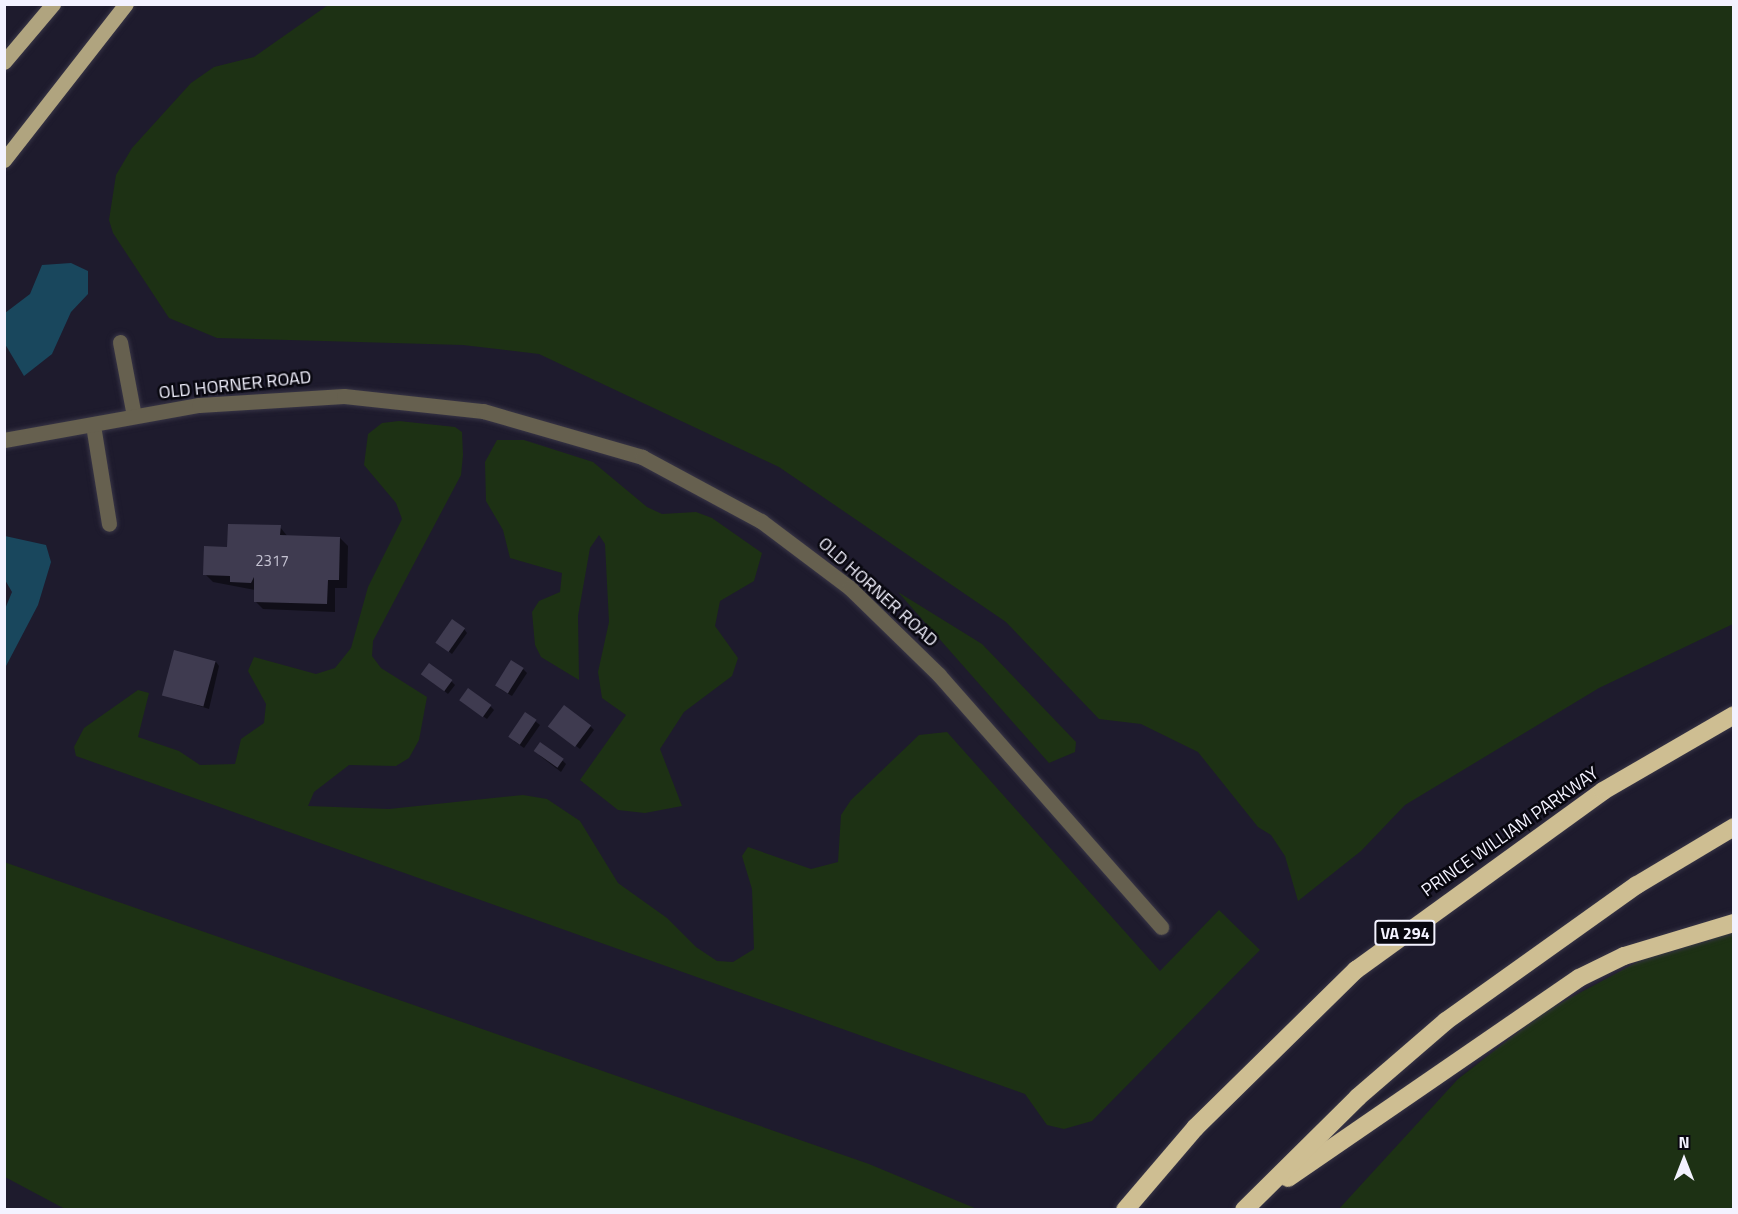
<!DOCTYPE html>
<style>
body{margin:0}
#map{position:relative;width:1738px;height:1214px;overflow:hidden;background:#1e1b2d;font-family:"Titillium Web",sans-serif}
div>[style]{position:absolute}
.green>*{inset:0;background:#1d3114}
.water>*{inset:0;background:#19475d}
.shadow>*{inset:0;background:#0007}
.building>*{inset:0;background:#3f3b50;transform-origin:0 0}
.roads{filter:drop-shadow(0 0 2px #383546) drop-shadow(0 0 2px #383546)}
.minor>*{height:15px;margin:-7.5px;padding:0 7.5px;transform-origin:7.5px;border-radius:7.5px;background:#66604f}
.major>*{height:15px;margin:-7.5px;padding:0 7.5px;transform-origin:7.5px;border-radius:7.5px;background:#b0a47f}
.highway>*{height:18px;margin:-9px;padding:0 9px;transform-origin:9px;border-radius:9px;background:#cebe92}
span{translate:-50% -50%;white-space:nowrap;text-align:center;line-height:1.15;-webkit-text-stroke:5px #08070f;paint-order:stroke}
.number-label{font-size:15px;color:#c6c4d3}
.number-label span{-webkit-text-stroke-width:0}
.shield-label span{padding:2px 4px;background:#08070f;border:2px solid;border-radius:4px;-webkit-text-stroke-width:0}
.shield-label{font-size:16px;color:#f3f2ff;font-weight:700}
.street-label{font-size:18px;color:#f3f2ff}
.frame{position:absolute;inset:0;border:6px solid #f3f2ff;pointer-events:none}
.north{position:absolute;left:1654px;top:1130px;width:60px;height:60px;-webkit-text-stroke:4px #08070f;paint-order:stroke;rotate:0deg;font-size:16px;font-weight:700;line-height:24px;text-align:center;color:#f3f2ff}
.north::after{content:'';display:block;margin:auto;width:21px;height:27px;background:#f3f2ff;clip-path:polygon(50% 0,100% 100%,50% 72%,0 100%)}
</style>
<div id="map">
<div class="green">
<i style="clip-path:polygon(328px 5px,1733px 5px,1733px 624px,1599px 688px,1405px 805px,1361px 851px,1298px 901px,1285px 856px,1271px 835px,1258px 827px,1198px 752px,1141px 724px,1099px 719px,1006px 622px,779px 467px,539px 354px,463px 345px,217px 338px,169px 318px,113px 233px,109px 220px,116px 175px,132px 148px,191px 83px,214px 67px,254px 57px)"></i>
<i style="clip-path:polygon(399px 421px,455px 427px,462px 432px,463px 455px,461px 475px,373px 641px,372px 656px,381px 668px,427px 697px,419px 740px,409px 758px,396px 766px,349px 765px,314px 792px,308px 806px,389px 809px,523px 795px,547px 799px,580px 821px,618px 883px,667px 918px,696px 947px,717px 961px,733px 962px,754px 949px,752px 889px,742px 856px,748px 847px,811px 869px,838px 862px,841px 815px,851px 800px,919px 735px,947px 732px,1160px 971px,1219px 910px,1260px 950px,1092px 1121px,1064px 1129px,1047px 1125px,1025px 1094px,76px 756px,74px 747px,84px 728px,138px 690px,149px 693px,138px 737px,179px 751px,200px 765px,235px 764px,241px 739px,264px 723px,266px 704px,248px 671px,254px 657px,316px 674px,335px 668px,351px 648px,368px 587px,402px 519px,396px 503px,364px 465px,368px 434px,382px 423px)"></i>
<i style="clip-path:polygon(497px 440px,524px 440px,593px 462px,647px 507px,662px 514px,696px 512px,712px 518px,762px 553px,754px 581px,720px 601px,715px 626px,738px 658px,732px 676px,684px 712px,660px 749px,682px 806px,645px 813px,618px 810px,580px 780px,626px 715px,602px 698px,598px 672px,609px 622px,605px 544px,599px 535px,590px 548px,578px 616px,579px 680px,541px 657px,535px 645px,532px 612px,539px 601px,560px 592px,562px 573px,510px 558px,503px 530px,486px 501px,485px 462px)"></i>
<i style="clip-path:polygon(898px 592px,982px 644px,1076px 742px,1075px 752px,1049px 763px)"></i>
<i style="clip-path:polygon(4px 862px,869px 1164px,977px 1209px,65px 1209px,5px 1177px)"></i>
<i style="clip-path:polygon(1733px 932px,1733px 1209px,1338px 1210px,1458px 1079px,1544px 1012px,1641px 960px)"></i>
</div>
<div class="water">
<i style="clip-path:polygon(71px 263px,88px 271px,88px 294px,71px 312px,52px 354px,24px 376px,5px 344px,5px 313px,30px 294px,42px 265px)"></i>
<i style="clip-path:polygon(5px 536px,46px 545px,51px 562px,38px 605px,5px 668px,5px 609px,12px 592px,5px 580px)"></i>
</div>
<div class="shadow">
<i style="clip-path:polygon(280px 527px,288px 537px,340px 538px,348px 546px,347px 588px,335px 588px,335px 612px,263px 609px,255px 601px,255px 590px,213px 582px,205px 574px,229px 548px)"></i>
<i style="clip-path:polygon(464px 629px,467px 633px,452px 654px,437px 642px)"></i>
<i style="clip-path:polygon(216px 662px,219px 666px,209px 709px,165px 695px)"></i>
<i style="clip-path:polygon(523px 669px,527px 673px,512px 696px,500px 689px)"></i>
<i style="clip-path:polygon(423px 674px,451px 681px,455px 685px,448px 694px)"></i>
<i style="clip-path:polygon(465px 704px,490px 706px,494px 710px,487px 719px)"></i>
<i style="clip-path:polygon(526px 714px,540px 725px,524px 748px,514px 741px)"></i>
<i style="clip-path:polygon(590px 726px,594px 730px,580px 749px,555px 730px)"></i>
<i style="clip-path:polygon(539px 755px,563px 761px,566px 764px,561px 772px)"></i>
</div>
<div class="building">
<i style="clip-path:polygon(228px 524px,281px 525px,280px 535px,340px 537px,339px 580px,328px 580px,327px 604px,254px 602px,254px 577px,251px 583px,230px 582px,230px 576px,203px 575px,204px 546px,227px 547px)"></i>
<i style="left:452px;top:619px;width:16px;height:29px;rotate:35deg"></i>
<i style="left:174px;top:650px;width:43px;height:47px;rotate:15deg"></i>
<i style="left:511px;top:660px;width:15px;height:30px;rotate:32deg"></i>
<i style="left:429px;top:663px;width:29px;height:14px;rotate:36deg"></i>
<i style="left:468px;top:688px;width:29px;height:15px;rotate:36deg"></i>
<i style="left:564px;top:705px;width:34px;height:27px;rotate:37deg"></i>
<i style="left:525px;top:712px;width:14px;height:30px;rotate:34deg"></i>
<i style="left:540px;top:742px;width:29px;height:11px;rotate:35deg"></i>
</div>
<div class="roads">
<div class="minor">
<i style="left:120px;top:342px;width:75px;rotate:79.3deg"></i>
<i style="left:93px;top:425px;width:100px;rotate:80.8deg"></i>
<i style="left:4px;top:440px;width:198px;rotate:-10.2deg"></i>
<i style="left:199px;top:405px;width:145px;rotate:-3.6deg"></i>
<i style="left:344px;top:396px;width:140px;rotate:6.2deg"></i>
<i style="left:483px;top:411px;width:166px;rotate:16.1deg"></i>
<i style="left:642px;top:457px;width:135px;rotate:28.3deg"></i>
<i style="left:761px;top:521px;width:111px;rotate:37deg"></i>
<i style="left:850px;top:588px;width:124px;rotate:44.3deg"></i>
<i style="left:939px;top:675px;width:336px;rotate:48.6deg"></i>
</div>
<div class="major">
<i style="left:4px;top:62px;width:76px;rotate:-49.8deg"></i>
<i style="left:4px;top:160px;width:198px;rotate:-52deg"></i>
</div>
<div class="highway">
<i style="left:1288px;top:1178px;width:353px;rotate:-34.5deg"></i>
<i style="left:1579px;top:978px;width:50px;rotate:-26.1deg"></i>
<i style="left:1624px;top:956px;width:115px;rotate:-16.7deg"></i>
<i style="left:1125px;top:1210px;width:108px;rotate:-49.5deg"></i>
<i style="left:1195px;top:1128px;width:226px;rotate:-44.5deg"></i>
<i style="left:1356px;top:970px;width:305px;rotate:-35.9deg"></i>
<i style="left:1603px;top:791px;width:151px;rotate:-30.1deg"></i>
<i style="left:1244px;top:1210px;width:161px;rotate:-44.7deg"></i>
<i style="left:1358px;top:1097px;width:116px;rotate:-40.8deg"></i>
<i style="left:1446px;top:1021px;width:234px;rotate:-35.5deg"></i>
<i style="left:1637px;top:885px;width:113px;rotate:-30.9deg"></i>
</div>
</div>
<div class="number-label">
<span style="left:272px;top:561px">2317</span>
</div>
<div class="shield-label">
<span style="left:1405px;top:933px">VA 294</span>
</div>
<div class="street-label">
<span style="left:235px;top:385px;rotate:-6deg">OLD HORNER ROAD</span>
<span style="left:878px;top:592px;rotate:42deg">OLD HORNER ROAD</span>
<span style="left:1510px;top:832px;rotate:-35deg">PRINCE WILLIAM PARKWAY</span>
</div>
<div class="frame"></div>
<div class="north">N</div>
</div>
